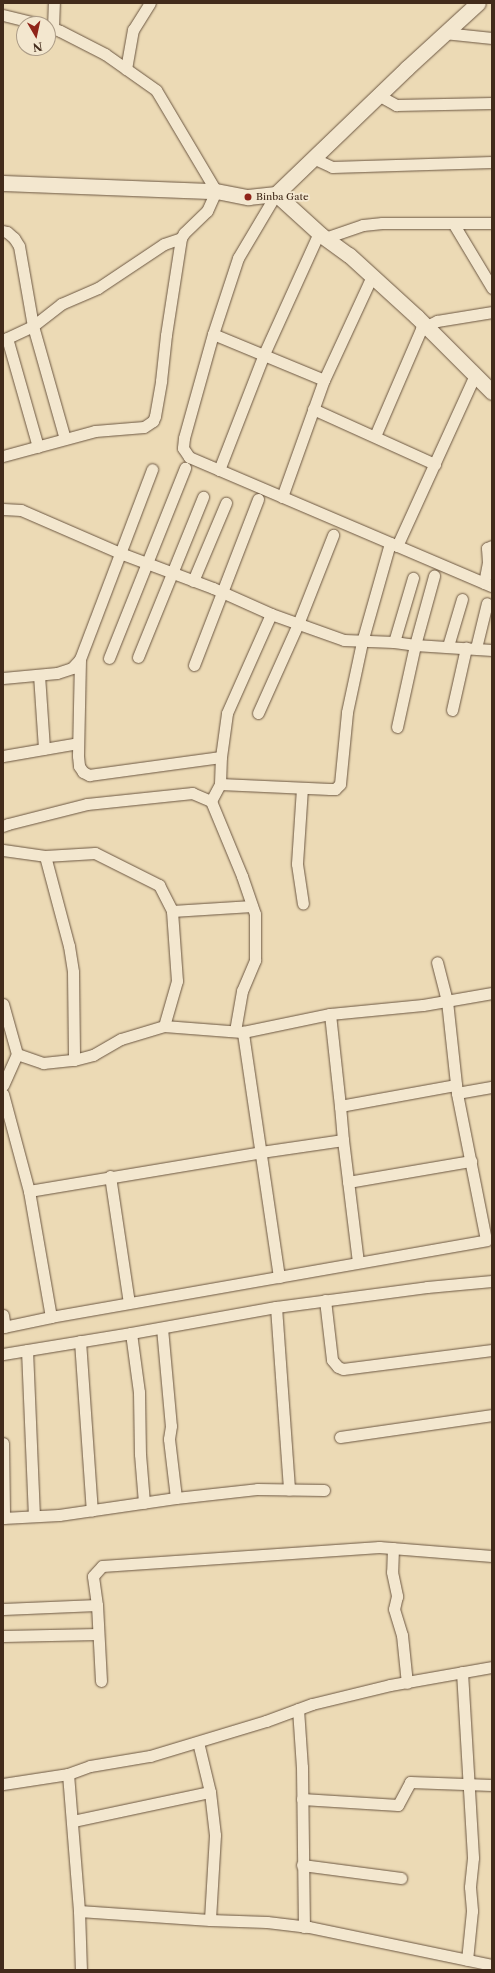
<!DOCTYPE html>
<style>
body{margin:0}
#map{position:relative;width:495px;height:1973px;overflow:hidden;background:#ecdab5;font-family:"Libre Caslon Text",serif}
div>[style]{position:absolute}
.roads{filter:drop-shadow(0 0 1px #6c5742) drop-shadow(0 0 1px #6c5742)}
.street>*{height:11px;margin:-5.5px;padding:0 5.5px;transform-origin:5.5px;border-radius:5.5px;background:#f3e7cf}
.secondary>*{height:15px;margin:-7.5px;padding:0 7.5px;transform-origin:7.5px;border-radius:7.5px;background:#f3e7cf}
.dots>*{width:11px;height:11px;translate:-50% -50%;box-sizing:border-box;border:2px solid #f3e7cf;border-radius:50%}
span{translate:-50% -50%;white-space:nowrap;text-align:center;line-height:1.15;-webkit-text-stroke:3.5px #f3e7cf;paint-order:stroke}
.poi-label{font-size:10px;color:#422b1b}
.left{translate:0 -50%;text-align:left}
.frame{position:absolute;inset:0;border:4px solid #422b1b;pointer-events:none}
.north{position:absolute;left:16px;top:16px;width:40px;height:40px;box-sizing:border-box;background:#f3e7cf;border:1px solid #ac9c87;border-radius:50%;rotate:171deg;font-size:11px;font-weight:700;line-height:16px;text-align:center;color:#422b1b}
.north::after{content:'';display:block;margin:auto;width:14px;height:18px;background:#8f2418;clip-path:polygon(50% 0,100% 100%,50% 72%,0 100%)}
</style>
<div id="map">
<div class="roads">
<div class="street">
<i style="left:3px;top:15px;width:38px;rotate:14deg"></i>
<i style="left:53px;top:28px;width:25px;rotate:-88deg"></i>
<i style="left:444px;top:33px;width:48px;rotate:5.9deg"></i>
<i style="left:126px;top:69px;width:40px;rotate:-80deg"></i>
<i style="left:133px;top:30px;width:32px;rotate:-58deg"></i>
<i style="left:378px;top:95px;width:21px;rotate:29deg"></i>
<i style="left:396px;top:105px;width:96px;rotate:-1.2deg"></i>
<i style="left:313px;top:158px;width:21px;rotate:25deg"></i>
<i style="left:332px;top:167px;width:160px;rotate:-1.8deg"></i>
<i style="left:276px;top:194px;width:74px;rotate:120.7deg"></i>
<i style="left:238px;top:258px;width:80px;rotate:108.2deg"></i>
<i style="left:213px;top:334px;width:108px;rotate:105.6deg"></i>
<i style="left:184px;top:438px;width:10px;rotate:96deg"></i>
<i style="left:183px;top:448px;width:11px;rotate:56deg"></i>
<i style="left:189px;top:457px;width:329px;rotate:23.1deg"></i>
<i style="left:453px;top:223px;width:76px;rotate:59deg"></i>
<i style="left:3px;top:231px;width:4px;rotate:14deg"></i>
<i style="left:7px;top:232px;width:9px;rotate:41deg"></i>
<i style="left:14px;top:238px;width:9px;rotate:58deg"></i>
<i style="left:19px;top:246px;width:81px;rotate:80.1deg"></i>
<i style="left:33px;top:326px;width:117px;rotate:74.2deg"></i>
<i style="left:325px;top:238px;width:40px;rotate:-18.9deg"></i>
<i style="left:363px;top:225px;width:19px;rotate:-6deg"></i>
<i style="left:382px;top:223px;width:110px"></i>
<i style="left:213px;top:334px;width:120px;rotate:22.5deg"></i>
<i style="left:7px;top:338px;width:113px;rotate:74.1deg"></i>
<i style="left:3px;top:340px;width:33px;rotate:-25deg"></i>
<i style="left:33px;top:326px;width:36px;rotate:-38deg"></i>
<i style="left:61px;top:304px;width:40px;rotate:-23.4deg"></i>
<i style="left:98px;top:288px;width:79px;rotate:-33.7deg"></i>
<i style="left:164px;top:244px;width:18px;rotate:-19deg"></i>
<i style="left:181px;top:238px;width:6px;rotate:-59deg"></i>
<i style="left:184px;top:233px;width:32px;rotate:-44deg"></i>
<i style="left:207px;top:211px;width:22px;rotate:-66deg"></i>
<i style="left:216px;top:191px;width:117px;rotate:-120.7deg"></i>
<i style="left:156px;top:90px;width:62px;rotate:-144.8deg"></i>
<i style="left:105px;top:54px;width:51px;rotate:-152.9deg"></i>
<i style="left:60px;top:31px;width:13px;rotate:-157deg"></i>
<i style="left:313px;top:409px;width:134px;rotate:24.3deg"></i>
<i style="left:375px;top:436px;width:116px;rotate:-66.7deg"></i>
<i style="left:421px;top:329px;width:18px;rotate:-27deg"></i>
<i style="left:437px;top:321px;width:56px;rotate:-9.3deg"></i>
<i style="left:3px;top:456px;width:95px;rotate:-15.2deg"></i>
<i style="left:95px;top:431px;width:49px;rotate:-4.7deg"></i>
<i style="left:144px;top:427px;width:11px;rotate:-34deg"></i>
<i style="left:153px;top:421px;width:5px;rotate:-68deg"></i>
<i style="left:155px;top:416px;width:36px;rotate:-80deg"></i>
<i style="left:161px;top:381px;width:46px;rotate:-83.8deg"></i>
<i style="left:166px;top:335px;width:98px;rotate:-81.2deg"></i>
<i style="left:219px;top:470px;width:124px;rotate:-68.8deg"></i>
<i style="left:264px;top:354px;width:133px;rotate:-65.6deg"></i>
<i style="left:282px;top:497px;width:124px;rotate:-70.3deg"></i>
<i style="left:324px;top:380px;width:115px;rotate:-65.2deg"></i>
<i style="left:3px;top:509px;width:18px;rotate:3deg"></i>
<i style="left:21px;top:510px;width:108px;rotate:23.5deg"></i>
<i style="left:120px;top:553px;width:99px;rotate:20.6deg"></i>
<i style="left:213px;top:588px;width:64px;rotate:24.1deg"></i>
<i style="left:397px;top:546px;width:188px;rotate:-65.5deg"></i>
<i style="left:193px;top:581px;width:85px;rotate:-67.1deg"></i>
<i style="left:484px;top:583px;width:21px;rotate:-79deg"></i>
<i style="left:488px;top:562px;width:14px;rotate:-94deg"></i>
<i style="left:487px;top:548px;width:5px;rotate:-22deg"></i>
<i style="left:394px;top:642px;width:67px;rotate:-73.5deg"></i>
<i style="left:448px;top:646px;width:49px;rotate:-73.4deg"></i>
<i style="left:476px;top:648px;width:46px;rotate:-76.3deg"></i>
<i style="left:138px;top:657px;width:173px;rotate:-67.9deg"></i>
<i style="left:109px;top:658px;width:205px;rotate:-68.2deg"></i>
<i style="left:80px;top:659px;width:97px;rotate:91.2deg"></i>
<i style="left:78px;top:756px;width:10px;rotate:84deg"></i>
<i style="left:79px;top:766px;width:7px;rotate:56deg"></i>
<i style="left:83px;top:772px;width:7px;rotate:27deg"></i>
<i style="left:89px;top:775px;width:133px;rotate:-7.8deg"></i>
<i style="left:194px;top:665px;width:178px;rotate:-68.9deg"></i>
<i style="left:39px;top:675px;width:74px;rotate:86.1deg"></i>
<i style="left:3px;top:678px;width:54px;rotate:-5.3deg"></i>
<i style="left:57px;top:673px;width:16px;rotate:-18deg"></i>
<i style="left:72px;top:668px;width:12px;rotate:-48deg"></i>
<i style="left:80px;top:659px;width:203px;rotate:-69.2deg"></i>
<i style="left:452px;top:710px;width:64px;rotate:-77.3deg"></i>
<i style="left:258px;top:713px;width:98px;rotate:-65.8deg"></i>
<i style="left:298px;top:624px;width:96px;rotate:-68.5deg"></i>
<i style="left:397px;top:727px;width:84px;rotate:-77.6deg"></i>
<i style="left:415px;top:645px;width:72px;rotate:-74.6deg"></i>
<i style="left:3px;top:756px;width:76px;rotate:-9.8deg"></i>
<i style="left:220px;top:784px;width:110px;rotate:2.6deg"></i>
<i style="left:330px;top:789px;width:5px"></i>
<i style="left:335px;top:789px;width:7px;rotate:-45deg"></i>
<i style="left:340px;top:784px;width:72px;rotate:-84.4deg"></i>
<i style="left:347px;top:712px;width:72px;rotate:-77.9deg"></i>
<i style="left:362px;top:642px;width:103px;rotate:-74.2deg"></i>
<i style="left:302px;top:788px;width:76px;rotate:93.8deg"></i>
<i style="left:297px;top:864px;width:40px;rotate:81.5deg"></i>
<i style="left:3px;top:826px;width:5px;rotate:-22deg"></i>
<i style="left:8px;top:824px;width:81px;rotate:-14.2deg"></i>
<i style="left:87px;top:804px;width:106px;rotate:-6deg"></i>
<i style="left:192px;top:793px;width:21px;rotate:23deg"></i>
<i style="left:3px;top:850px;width:42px;rotate:8.1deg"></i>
<i style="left:45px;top:856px;width:50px;rotate:-3.4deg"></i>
<i style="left:95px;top:853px;width:72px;rotate:26.6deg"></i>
<i style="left:159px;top:885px;width:29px;rotate:63deg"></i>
<i style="left:172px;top:911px;width:80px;rotate:-3.6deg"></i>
<i style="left:45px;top:856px;width:93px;rotate:75.1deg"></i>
<i style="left:69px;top:946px;width:26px;rotate:81deg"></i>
<i style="left:73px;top:972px;width:88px;rotate:89.3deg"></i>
<i style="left:3px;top:1004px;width:52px;rotate:74.4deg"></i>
<i style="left:17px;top:1054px;width:34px;rotate:114deg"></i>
<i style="left:330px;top:1014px;width:93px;rotate:83.8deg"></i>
<i style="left:164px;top:1026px;width:47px;rotate:-73.9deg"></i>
<i style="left:177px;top:981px;width:70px;rotate:-94.1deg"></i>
<i style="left:235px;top:1031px;width:41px;rotate:-80.1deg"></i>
<i style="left:242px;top:991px;width:34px;rotate:-67deg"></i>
<i style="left:255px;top:960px;width:46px;rotate:-90deg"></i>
<i style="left:255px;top:914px;width:40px;rotate:-108.9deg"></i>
<i style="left:242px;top:876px;width:81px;rotate:-112.5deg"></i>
<i style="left:211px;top:801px;width:19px;rotate:-62deg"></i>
<i style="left:220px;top:784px;width:27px;rotate:-88deg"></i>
<i style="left:221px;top:757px;width:44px;rotate:-82.2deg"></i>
<i style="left:227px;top:713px;width:108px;rotate:-66deg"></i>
<i style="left:271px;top:614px;width:77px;rotate:19.6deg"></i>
<i style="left:344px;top:640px;width:50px;rotate:2.3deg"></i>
<i style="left:394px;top:642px;width:21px;rotate:8deg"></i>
<i style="left:415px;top:645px;width:77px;rotate:3.7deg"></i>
<i style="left:17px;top:1054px;width:28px;rotate:19deg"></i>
<i style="left:43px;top:1063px;width:31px;rotate:-6deg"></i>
<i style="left:74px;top:1060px;width:20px;rotate:-15deg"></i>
<i style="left:93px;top:1055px;width:32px;rotate:-30deg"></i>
<i style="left:121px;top:1039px;width:45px;rotate:-16.8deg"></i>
<i style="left:164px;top:1026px;width:78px;rotate:4.4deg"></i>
<i style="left:457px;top:1093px;width:36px;rotate:-10deg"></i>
<i style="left:3px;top:1094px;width:100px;rotate:75deg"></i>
<i style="left:29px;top:1191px;width:128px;rotate:80.1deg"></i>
<i style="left:51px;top:1317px;width:49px;rotate:168.2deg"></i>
<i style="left:343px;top:1140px;width:34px;rotate:-95deg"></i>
<i style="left:340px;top:1106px;width:118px;rotate:-10.3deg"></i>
<i style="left:110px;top:1176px;width:128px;rotate:81.5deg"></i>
<i style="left:348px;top:1182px;width:125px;rotate:-9.7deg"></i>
<i style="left:29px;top:1191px;width:235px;rotate:-9.5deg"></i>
<i style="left:261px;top:1152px;width:83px;rotate:-8.3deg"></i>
<i style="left:343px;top:1140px;width:123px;rotate:83deg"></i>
<i style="left:279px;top:1277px;width:248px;rotate:-98.4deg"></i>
<i style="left:243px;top:1032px;width:89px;rotate:-11.7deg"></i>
<i style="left:330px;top:1014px;width:93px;rotate:-5.5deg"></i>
<i style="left:423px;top:1005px;width:70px;rotate:-9.9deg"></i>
<i style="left:325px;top:1300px;width:60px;rotate:83.3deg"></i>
<i style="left:332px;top:1360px;width:9px;rotate:49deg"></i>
<i style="left:338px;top:1367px;width:5px;rotate:22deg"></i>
<i style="left:343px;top:1369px;width:150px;rotate:-7.3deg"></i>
<i style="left:276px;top:1307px;width:183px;rotate:85.9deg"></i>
<i style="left:3px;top:1315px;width:12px;rotate:81deg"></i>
<i style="left:51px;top:1317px;width:442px;rotate:-10deg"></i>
<i style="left:486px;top:1240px;width:150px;rotate:-101.2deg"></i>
<i style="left:457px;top:1093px;width:93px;rotate:-96.2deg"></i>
<i style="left:447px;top:1001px;width:40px;rotate:-104.4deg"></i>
<i style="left:162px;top:1328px;width:98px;rotate:84.8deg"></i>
<i style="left:171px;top:1426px;width:13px;rotate:99deg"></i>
<i style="left:169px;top:1439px;width:59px;rotate:83.2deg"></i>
<i style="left:131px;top:1333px;width:60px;rotate:82.3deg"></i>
<i style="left:139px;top:1392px;width:62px;rotate:89.1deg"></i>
<i style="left:140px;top:1454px;width:49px;rotate:85.3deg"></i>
<i style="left:80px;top:1341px;width:170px;rotate:86deg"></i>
<i style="left:27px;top:1350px;width:166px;rotate:87.6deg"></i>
<i style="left:3px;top:1354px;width:130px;rotate:-9.3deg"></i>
<i style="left:131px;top:1333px;width:147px;rotate:-10.2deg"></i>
<i style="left:276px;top:1307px;width:152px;rotate:-7.5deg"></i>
<i style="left:427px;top:1287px;width:65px;rotate:-5.3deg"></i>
<i style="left:340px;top:1437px;width:154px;rotate:-8.2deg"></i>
<i style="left:3px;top:1443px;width:75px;rotate:89.2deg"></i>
<i style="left:3px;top:1518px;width:56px;rotate:-3.1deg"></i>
<i style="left:59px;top:1515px;width:118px;rotate:-8.3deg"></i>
<i style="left:176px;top:1498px;width:81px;rotate:-6.3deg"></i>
<i style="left:257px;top:1489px;width:67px;rotate:0.9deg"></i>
<i style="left:393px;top:1548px;width:24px;rotate:92deg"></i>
<i style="left:392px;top:1572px;width:25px;rotate:78deg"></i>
<i style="left:397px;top:1596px;width:13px;rotate:103deg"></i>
<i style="left:394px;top:1609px;width:27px;rotate:73deg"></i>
<i style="left:402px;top:1635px;width:48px;rotate:84.1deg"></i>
<i style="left:3px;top:1609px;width:94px;rotate:-2.4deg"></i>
<i style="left:3px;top:1636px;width:95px;rotate:-1.2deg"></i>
<i style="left:462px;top:1672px;width:186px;rotate:86.6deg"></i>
<i style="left:473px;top:1858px;width:29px;rotate:96deg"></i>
<i style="left:470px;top:1887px;width:24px;rotate:85deg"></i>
<i style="left:472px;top:1911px;width:49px;rotate:95.8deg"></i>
<i style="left:101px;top:1681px;width:76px;rotate:-93deg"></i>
<i style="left:97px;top:1605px;width:29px;rotate:-98deg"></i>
<i style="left:93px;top:1576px;width:13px;rotate:-48deg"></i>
<i style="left:102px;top:1566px;width:278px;rotate:-3.9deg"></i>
<i style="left:379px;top:1547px;width:113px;rotate:4.6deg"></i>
<i style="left:298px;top:1709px;width:58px;rotate:86.1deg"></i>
<i style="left:302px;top:1767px;width:160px;rotate:89.3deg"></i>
<i style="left:198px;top:1742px;width:51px;rotate:76.5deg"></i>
<i style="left:210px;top:1792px;width:43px;rotate:83.4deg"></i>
<i style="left:215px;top:1835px;width:85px;rotate:93.4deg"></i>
<i style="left:68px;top:1774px;width:137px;rotate:85.4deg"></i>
<i style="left:79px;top:1911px;width:59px;rotate:88.1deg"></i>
<i style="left:3px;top:1784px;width:66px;rotate:-8.7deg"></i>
<i style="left:68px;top:1774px;width:23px;rotate:-20deg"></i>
<i style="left:90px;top:1766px;width:61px;rotate:-9.5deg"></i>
<i style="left:150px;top:1756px;width:121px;rotate:-16.8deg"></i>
<i style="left:266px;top:1721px;width:49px;rotate:-20.3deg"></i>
<i style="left:312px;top:1704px;width:80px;rotate:-13.7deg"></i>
<i style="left:390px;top:1685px;width:104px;rotate:-10deg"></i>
<i style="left:302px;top:1799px;width:96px;rotate:3.6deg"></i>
<i style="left:398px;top:1805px;width:26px;rotate:-62deg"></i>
<i style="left:410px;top:1782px;width:82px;rotate:2.1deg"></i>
<i style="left:73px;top:1821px;width:140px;rotate:-12deg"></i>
<i style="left:302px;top:1865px;width:100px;rotate:7.5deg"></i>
<i style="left:79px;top:1911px;width:131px;rotate:3.9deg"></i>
<i style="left:210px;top:1920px;width:57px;rotate:2deg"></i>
<i style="left:267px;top:1922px;width:42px;rotate:6.8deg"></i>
<i style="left:309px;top:1927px;width:187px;rotate:11.7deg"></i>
</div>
<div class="secondary">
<i style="left:3px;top:183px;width:213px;rotate:2.2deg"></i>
<i style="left:216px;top:191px;width:33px;rotate:11deg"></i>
<i style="left:248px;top:197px;width:28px;rotate:-6deg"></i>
<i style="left:276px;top:194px;width:182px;rotate:-43.9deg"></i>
<i style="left:407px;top:68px;width:96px;rotate:-42.5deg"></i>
<i style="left:276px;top:194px;width:61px;rotate:42.3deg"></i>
<i style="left:321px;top:235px;width:34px;rotate:36deg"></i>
<i style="left:349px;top:255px;width:92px;rotate:42.4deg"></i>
<i style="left:417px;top:317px;width:106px;rotate:45deg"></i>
</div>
</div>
<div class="dots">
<i style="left:248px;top:197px;background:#8f2418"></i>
</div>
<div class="poi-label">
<span class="left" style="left:256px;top:197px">Binba Gate</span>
</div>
<div class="frame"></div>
<div class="north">N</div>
</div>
